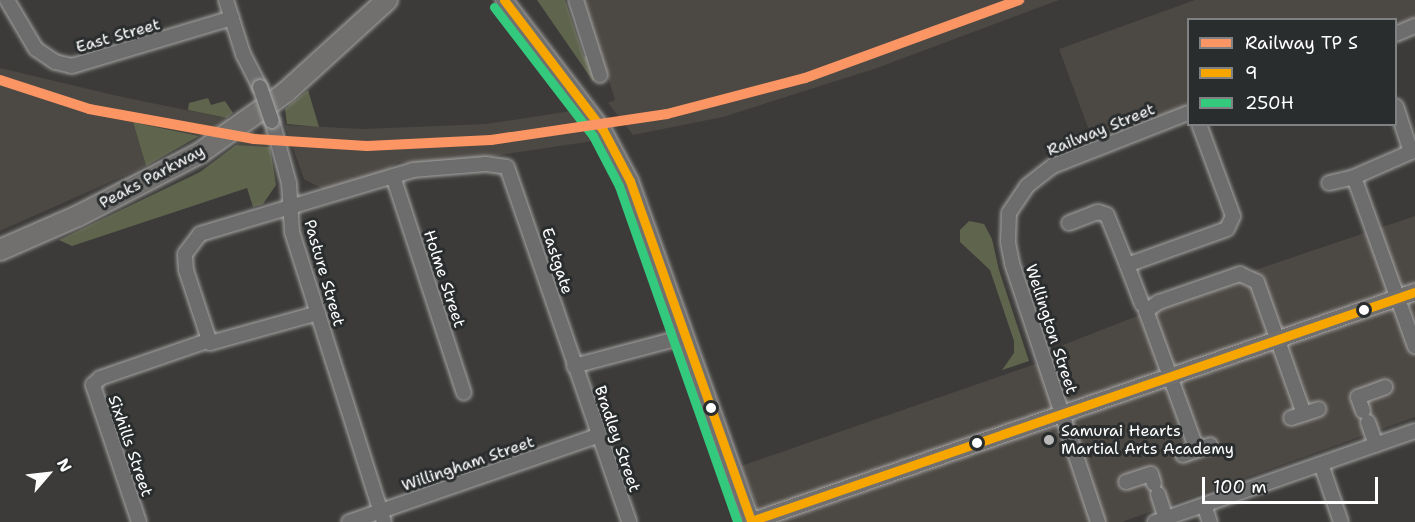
<!DOCTYPE html>
<style>
body{margin:0}
#map{position:relative;width:1415px;height:522px;overflow:hidden;background:#3c3b39;font-family:"Shantell Sans",sans-serif}
div>[style]{position:absolute}
.built>*{inset:0;background:#4c4843}
.green>*{inset:0;background:#5f644d}
.roads{filter:drop-shadow(0 0 2px #a7a7a6) drop-shadow(0 0 2px #a7a7a6)}
.minor>*{height:14px;margin:-7px;padding:0 7px;transform-origin:7px;border-radius:7px;background:#6d6d6d}
.major>*{height:16px;margin:-8px;padding:0 8px;transform-origin:8px;border-radius:8px;background:#71706e}
.highway>*{height:20px;margin:-10px;padding:0 10px;transform-origin:10px;border-radius:10px;background:#71706e}
.bridges{filter:drop-shadow(0 0 2px #a7a7a6) drop-shadow(0 0 2px #a7a7a6)}
.minor-bridge>*{height:14px;margin:-7px;padding:0 7px;transform-origin:7px;border-radius:7px;background:#6d6d6d}
.bus-1>*{height:9px;margin:-4.5px;padding:0 4.5px;transform-origin:4.5px;border-radius:4.5px;background:#f7a600}
.bus-2>*{height:9px;margin:-4.5px;padding:0 4.5px;transform-origin:4.5px;border-radius:4.5px;background:#33ca7d}
.rail-1>*{height:10px;margin:-5px;padding:0 5px;transform-origin:5px;border-radius:5px;background:#fb9564}
.dots>*{width:16px;height:16px;translate:-50% -50%;box-sizing:border-box;border:3px solid #2a2d2e;border-radius:50%}
span{translate:-50% -50%;white-space:nowrap;text-align:center;line-height:1.15;-webkit-text-stroke:6px #2a2d2e;paint-order:stroke}
.street-label{font-size:16px;color:#fff}
.poi-label{font-size:16px;color:#fff}
.left{translate:0 -50%;text-align:left}
.legend{position:absolute;left:1187px;top:18px;width:210px;height:108px;box-sizing:border-box;background:#2a2d2e;border:2px solid #7f8182;margin:0;padding:8px 10px;list-style:none;font-size:18px;color:#fff}
.legend li{display:flex;align-items:center;gap:12px;height:30px}
.legend b{width:30px;border:2px solid #7f8182}
.north{position:absolute;left:18px;top:444px;width:60px;height:60px;-webkit-text-stroke:4px #2a2d2e;paint-order:stroke;rotate:62deg;font-size:16px;font-weight:700;line-height:24px;text-align:center;color:#fff}
.north::after{content:'';display:block;margin:auto;width:21px;height:27px;background:#fff;clip-path:polygon(50% 0,100% 100%,50% 72%,0 100%)}
.scale{position:absolute;left:1202px;top:477px;width:176px;height:27px;box-sizing:border-box;border:3px solid #fff;border-top:0;padding-left:8px;font-size:18px;line-height:21px;white-space:nowrap;color:#fff;-webkit-text-stroke:4px #2a2d2e;paint-order:stroke}
</style>
<div id="map">
<div class="built">
<i style="clip-path:polygon(584px 0,1059px 0,877px 68px,723px 117px,633px 135px,608px 103px,615px 100px)"></i>
<i style="clip-path:polygon(1195px 0,1415px 0,1415px 18px,1396px 25px,1396px 20px,1188px 20px,1188px 108px,1093px 141px,1059px 49px)"></i>
<i style="clip-path:polygon(0 68px,122px 97px,231px 119px,205px 137px,133px 122px,146px 166px,0 231px)"></i>
<i style="clip-path:polygon(571px 111px,593px 141px,441px 164px,398px 162px,384px 172px,325px 190px,304px 179px,285px 125px,364px 129px,486px 124px)"></i>
<i style="clip-path:polygon(266px 129px,270px 147px,236px 145px,253px 131px,261px 134px)"></i>
<i style="clip-path:polygon(1415px 216px,1415px 417px,1122px 522px,763px 522px,741px 466px,1047px 360px,1045px 352px,1255px 270px)"></i>
</div>
<div class="green">
<i style="clip-path:polygon(537px 0,565px 0,584px 57px,588px 55px,596px 79px,593px 81px)"></i>
<i style="clip-path:polygon(308px 90px,319px 127px,287px 124px,285px 109px)"></i>
<i style="clip-path:polygon(208px 98px,211px 105px,225px 101px,233px 113px,227px 118px,188px 110px,189px 103px)"></i>
<i style="clip-path:polygon(133px 122px,151px 126px,199px 136px,146px 166px)"></i>
<i style="clip-path:polygon(236px 145px,270px 147px,276px 185px,263px 204px,253px 207px,247px 188px,72px 246px,59px 240px,200px 172px)"></i>
<i style="clip-path:polygon(969px 221px,984px 224px,992px 239px,999px 270px,1029px 361px,1002px 370px,1014px 353px,1014px 341px,990px 270px,960px 242px,960px 230px)"></i>
</div>
<div class="roads">
<div class="minor">
<i style="left:7px;top:0;width:57px;rotate:59.4deg"></i>
<i style="left:36px;top:49px;width:23px;rotate:34deg"></i>
<i style="left:55px;top:62px;width:17px;rotate:13deg"></i>
<i style="left:72px;top:66px;width:167px;rotate:-16.7deg"></i>
<i style="left:226px;top:0;width:57px;rotate:72.5deg"></i>
<i style="left:243px;top:54px;width:37px;rotate:63deg"></i>
<i style="left:576px;top:0;width:79px;rotate:72.3deg"></i>
<i style="left:1396px;top:34px;width:21px;rotate:-23deg"></i>
<i style="left:272px;top:121px;width:64px;rotate:74.7deg"></i>
<i style="left:289px;top:183px;width:49px;rotate:86.5deg"></i>
<i style="left:292px;top:232px;width:304px;rotate:72.4deg"></i>
<i style="left:393px;top:176px;width:228px;rotate:71.9deg"></i>
<i style="left:1354px;top:177px;width:180px;rotate:70.2deg"></i>
<i style="left:1329px;top:183px;width:26px;rotate:-13deg"></i>
<i style="left:1354px;top:177px;width:62px;rotate:-23.7deg"></i>
<i style="left:1411px;top:152px;width:48px;rotate:-108.1deg"></i>
<i style="left:1069px;top:223px;width:31px;rotate:-21deg"></i>
<i style="left:1098px;top:212px;width:9px;rotate:18deg"></i>
<i style="left:1107px;top:215px;width:54px;rotate:68.2deg"></i>
<i style="left:1127px;top:265px;width:106px;rotate:-19.8deg"></i>
<i style="left:1227px;top:229px;width:14px;rotate:-65deg"></i>
<i style="left:1233px;top:216px;width:98px;rotate:-110.3deg"></i>
<i style="left:1127px;top:265px;width:42px;rotate:69deg"></i>
<i style="left:318px;top:313px;width:112px;rotate:164.5deg"></i>
<i style="left:210px;top:343px;width:77px;rotate:-108.2deg"></i>
<i style="left:186px;top:270px;width:16px;rotate:-94deg"></i>
<i style="left:185px;top:254px;width:25px;rotate:-53deg"></i>
<i style="left:200px;top:234px;width:222px;rotate:-16.7deg"></i>
<i style="left:413px;top:170px;width:73px;rotate:-4.7deg"></i>
<i style="left:486px;top:164px;width:21px;rotate:8deg"></i>
<i style="left:507px;top:167px;width:375px;rotate:71deg"></i>
<i style="left:574px;top:366px;width:113px;rotate:-14.9deg"></i>
<i style="left:1363px;top:411px;width:15px;rotate:-110deg"></i>
<i style="left:1358px;top:397px;width:29px;rotate:-20deg"></i>
<i style="left:1291px;top:418px;width:29px;rotate:-18deg"></i>
<i style="left:1368px;top:422px;width:24px;rotate:71deg"></i>
<i style="left:1197px;top:450px;width:148px;rotate:-110.1deg"></i>
<i style="left:1146px;top:311px;width:16px;rotate:-35deg"></i>
<i style="left:1159px;top:302px;width:86px;rotate:-19.1deg"></i>
<i style="left:1240px;top:274px;width:19px;rotate:25deg"></i>
<i style="left:1257px;top:282px;width:140px;rotate:70.4deg"></i>
<i style="left:1183px;top:455px;width:29px;rotate:-20deg"></i>
<i style="left:1321px;top:464px;width:61px;rotate:71deg"></i>
<i style="left:1126px;top:482px;width:26px;rotate:-18deg"></i>
<i style="left:1151px;top:474px;width:10px;rotate:73deg"></i>
<i style="left:1158px;top:494px;width:25px;rotate:72deg"></i>
<i style="left:1204px;top:505px;width:18px;rotate:71deg"></i>
<i style="left:139px;top:522px;width:145px;rotate:-108.6deg"></i>
<i style="left:93px;top:385px;width:10px;rotate:-45deg"></i>
<i style="left:100px;top:378px;width:113px;rotate:-19.1deg"></i>
<i style="left:349px;top:522px;width:262px;rotate:-19.1deg"></i>
<i style="left:1098px;top:522px;width:273px;rotate:-108.4deg"></i>
<i style="left:1012px;top:263px;width:21px;rotate:-101deg"></i>
<i style="left:1008px;top:242px;width:29px;rotate:-88deg"></i>
<i style="left:1009px;top:213px;width:32px;rotate:-56deg"></i>
<i style="left:1027px;top:186px;width:33px;rotate:-38deg"></i>
<i style="left:1053px;top:166px;width:145px;rotate:-21.4deg"></i>
<i style="left:1155px;top:522px;width:275px;rotate:-19.3deg"></i>
</div>
<div class="major">
<i style="left:504px;top:0;width:163px;rotate:52.7deg"></i>
<i style="left:603px;top:130px;width:58px;rotate:62.1deg"></i>
<i style="left:630px;top:181px;width:361px;rotate:70.4deg"></i>
<i style="left:750px;top:522px;width:704px;rotate:-19.08deg"></i>
</div>
<div class="highway">
<i style="left:0;top:250px;width:85px;rotate:-23.6deg"></i>
<i style="left:78px;top:216px;width:137px;rotate:-27.3deg"></i>
<i style="left:200px;top:153px;width:105px;rotate:-35.3deg"></i>
<i style="left:286px;top:92px;width:137px;rotate:-42.3deg"></i>
</div>
</div>
<div class="bridges">
<div class="minor-bridge">
<i style="left:260px;top:87px;width:36px;rotate:71deg"></i>
</div>
</div>
<div class="bus-1">
<i style="left:504px;top:0;width:163px;rotate:52.7deg"></i>
<i style="left:603px;top:130px;width:58px;rotate:62.1deg"></i>
<i style="left:630px;top:181px;width:361px;rotate:70.4deg"></i>
<i style="left:751px;top:521px;width:702px;rotate:-19.03deg"></i>
</div>
<div class="bus-2">
<i style="left:494px;top:7px;width:163px;rotate:52.5deg"></i>
<i style="left:593px;top:136px;width:56px;rotate:62.5deg"></i>
<i style="left:619px;top:186px;width:356px;rotate:70.6deg"></i>
</div>
<div class="rail-1">
<i style="left:0;top:80px;width:94px;rotate:18deg"></i>
<i style="left:89px;top:109px;width:168px;rotate:10.3deg"></i>
<i style="left:254px;top:139px;width:113px;rotate:3.5deg"></i>
<i style="left:367px;top:146px;width:124px;rotate:-2.8deg"></i>
<i style="left:491px;top:140px;width:178px;rotate:-8.4deg"></i>
<i style="left:667px;top:114px;width:143px;rotate:-14.6deg"></i>
<i style="left:805px;top:78px;width:228px;rotate:-20deg"></i>
</div>
<div class="dots">
<i style="left:1364px;top:310px;background:#fff"></i>
<i style="left:711px;top:408px;background:#fff"></i>
<i style="left:1049px;top:440px;background:#bbbaba"></i>
<i style="left:977px;top:443px;background:#fff"></i>
</div>
<div class="street-label">
<span style="left:118px;top:36px;rotate:-16deg">East Street</span>
<span style="left:1101px;top:130px;rotate:-22deg">Railway Street</span>
<span style="left:152px;top:177px;rotate:-28deg">Peaks Parkway</span>
<span style="left:557px;top:261px;rotate:72deg">Eastgate</span>
<span style="left:324px;top:273px;rotate:74deg">Pasture Street</span>
<span style="left:444px;top:279px;rotate:72deg">Holme Street</span>
<span style="left:1051px;top:329px;rotate:72deg">Wellington Street</span>
<span style="left:617px;top:439px;rotate:71deg">Bradley Street</span>
<span style="left:130px;top:446px;rotate:71deg">Sixhills Street</span>
<span style="left:468px;top:464px;rotate:-19deg">Willingham Street</span>
</div>
<div class="poi-label">
<span class="left" style="left:1061px;top:440px">Samurai Hearts<br>Martial Arts Academy</span>
</div>
<ul class="legend">
<li><b style="height:8px;background:#fb9564"></b>Railway TP S</li>
<li><b style="height:8px;background:#f7a600"></b>9</li>
<li><b style="height:8px;background:#33ca7d"></b>250H</li>
</ul>
<div class="north">N</div>
<div class="scale">100 m</div>
</div>
